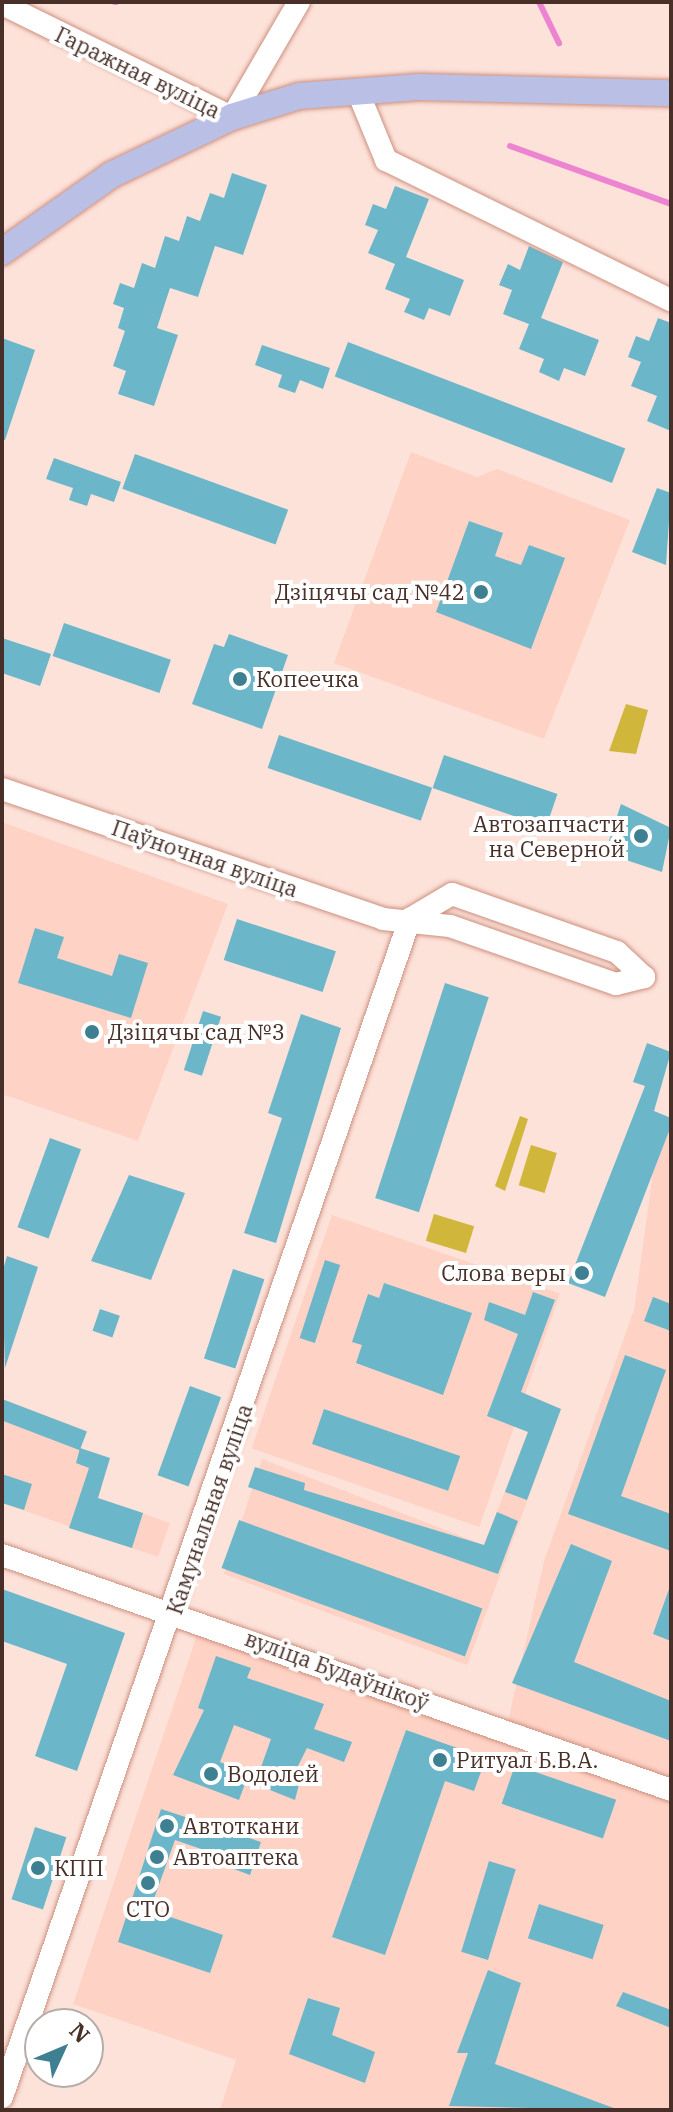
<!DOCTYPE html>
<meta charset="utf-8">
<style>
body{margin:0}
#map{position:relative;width:673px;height:2112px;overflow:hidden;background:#fde2da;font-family:"IBM Plex Serif",serif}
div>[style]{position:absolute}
.built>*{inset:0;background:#fed2c5;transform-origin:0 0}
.green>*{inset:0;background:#d0b63b;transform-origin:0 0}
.stream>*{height:6px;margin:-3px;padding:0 3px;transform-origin:3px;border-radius:3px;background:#ed84d2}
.building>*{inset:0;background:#6cb6ca;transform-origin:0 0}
.roads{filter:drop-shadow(0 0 2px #cd907e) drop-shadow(0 0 2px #cd907e)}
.minor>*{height:22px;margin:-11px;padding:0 11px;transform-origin:11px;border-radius:11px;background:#fff}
.major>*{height:26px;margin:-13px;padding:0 13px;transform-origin:13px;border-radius:13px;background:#babfe5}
.dots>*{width:22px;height:22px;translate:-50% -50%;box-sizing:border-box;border:4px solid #fff;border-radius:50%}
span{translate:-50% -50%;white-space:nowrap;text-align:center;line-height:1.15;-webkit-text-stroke:8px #fff;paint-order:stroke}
.street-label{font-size:22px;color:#482f28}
.poi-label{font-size:22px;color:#482f28}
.right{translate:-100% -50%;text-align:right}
.left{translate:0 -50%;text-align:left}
.frame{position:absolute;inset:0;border:4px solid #482f28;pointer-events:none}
.north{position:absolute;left:24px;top:2008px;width:80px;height:80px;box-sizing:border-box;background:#fff;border:2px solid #b6aca9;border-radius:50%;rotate:46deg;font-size:22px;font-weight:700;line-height:32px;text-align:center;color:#482f28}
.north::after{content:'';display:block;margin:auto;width:28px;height:36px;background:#3e8091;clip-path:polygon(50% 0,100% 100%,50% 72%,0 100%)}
</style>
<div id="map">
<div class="built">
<i style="clip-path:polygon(411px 452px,477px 477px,497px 469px,630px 520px,544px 739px,334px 663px)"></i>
<i style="clip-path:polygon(2px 822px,228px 904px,138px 1141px,2px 1094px)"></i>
<i style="clip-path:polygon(671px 1117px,671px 1783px,507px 1726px,544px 1561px,634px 1310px,653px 1173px)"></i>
<i style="left:332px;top:1215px;width:241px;height:247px;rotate:19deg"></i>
<i style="clip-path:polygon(2px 1399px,87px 1431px,80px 1448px,110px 1458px,98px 1498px,170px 1523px,158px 1557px,2px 1503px)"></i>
<i style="clip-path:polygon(540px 1400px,561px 1409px,467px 1665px,224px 1574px,262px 1459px,484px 1545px)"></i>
<i style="clip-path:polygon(198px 1632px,671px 1798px,671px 2110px,220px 2110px,236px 2060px,73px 2004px)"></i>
</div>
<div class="green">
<i style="clip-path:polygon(626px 704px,648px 710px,636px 754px,609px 751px)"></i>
<i style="clip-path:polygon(520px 1116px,528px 1119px,505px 1191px,495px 1186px)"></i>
<i style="left:531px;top:1145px;width:27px;height:42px;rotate:17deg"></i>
<i style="left:434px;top:1214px;width:42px;height:28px;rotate:17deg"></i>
</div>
<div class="stream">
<i style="left:115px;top:2px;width:1px"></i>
<i style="left:539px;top:2px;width:46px;rotate:64deg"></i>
<i style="left:510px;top:146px;width:171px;rotate:19.8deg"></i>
</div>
<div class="building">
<i style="clip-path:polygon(232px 173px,267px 185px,243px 255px,215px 246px,198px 297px,170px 288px,157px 328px,178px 335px,154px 406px,118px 394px,126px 371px,113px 366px,125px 331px,118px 328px,124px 308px,113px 304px,120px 283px,134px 288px,142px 263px,155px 268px,165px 236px,179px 241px,187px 216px,200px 221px,210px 193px,224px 198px)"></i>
<i style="clip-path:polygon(395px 186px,429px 199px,406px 257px,464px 280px,450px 316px,429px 308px,424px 320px,404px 312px,410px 299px,385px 289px,395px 264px,368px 253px,378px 230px,365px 225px,373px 204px,386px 209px)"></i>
<i style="clip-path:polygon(529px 246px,563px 262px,541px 318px,599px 340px,585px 376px,564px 368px,559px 381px,539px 372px,544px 359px,519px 349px,529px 324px,503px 314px,512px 290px,499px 285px,508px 264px,520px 270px)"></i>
<i style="clip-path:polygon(658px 318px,671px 323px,671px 431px,647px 421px,657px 396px,631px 386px,641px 362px,628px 357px,636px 336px,649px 341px)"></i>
<i style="clip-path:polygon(2px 338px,35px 350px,5px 440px,2px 440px)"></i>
<i style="left:348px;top:342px;width:297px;height:37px;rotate:21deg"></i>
<i style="clip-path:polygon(262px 345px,330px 368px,323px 389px,300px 380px,295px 393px,278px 387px,282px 375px,255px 365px)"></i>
<i style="left:135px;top:454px;width:163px;height:37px;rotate:20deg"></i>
<i style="clip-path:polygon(54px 458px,121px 482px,114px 502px,91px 494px,87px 506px,69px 500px,73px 488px,46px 479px)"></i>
<i style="clip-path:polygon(657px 488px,671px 493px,666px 565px,632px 552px)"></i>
<i style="clip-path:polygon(469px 521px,503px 533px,495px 556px,521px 565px,529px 545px,565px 558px,531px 649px,436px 612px)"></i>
<i style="left:64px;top:623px;width:113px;height:35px;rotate:19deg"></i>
<i style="clip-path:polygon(229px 634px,288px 655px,262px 729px,192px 704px,214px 644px,224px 647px)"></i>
<i style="clip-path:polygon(2px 638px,51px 654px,40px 686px,2px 673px)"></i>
<i style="left:279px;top:735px;width:162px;height:35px;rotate:19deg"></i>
<i style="left:444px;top:755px;width:120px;height:35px;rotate:19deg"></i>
<i style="clip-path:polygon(621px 804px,671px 828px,662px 872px,605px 853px)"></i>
<i style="left:237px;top:919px;width:104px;height:43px;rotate:18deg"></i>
<i style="clip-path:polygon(35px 928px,64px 937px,57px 958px,112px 976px,119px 954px,148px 963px,131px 1018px,18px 983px)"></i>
<i style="left:445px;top:983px;width:46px;height:226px;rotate:18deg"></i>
<i style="left:203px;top:1011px;width:19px;height:62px;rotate:18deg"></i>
<i style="clip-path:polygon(301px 1014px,341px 1028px,276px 1243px,244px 1233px,282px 1118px,268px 1113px)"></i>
<i style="clip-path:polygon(647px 1043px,671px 1052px,654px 1111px,671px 1118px,671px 1126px,605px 1297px,568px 1283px,645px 1086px,633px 1082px)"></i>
<i style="left:50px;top:1138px;width:33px;height:95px;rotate:20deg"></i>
<i style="clip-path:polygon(129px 1175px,185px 1193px,151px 1280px,91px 1261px)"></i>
<i style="clip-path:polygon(7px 1256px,38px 1267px,5px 1368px,2px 1273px)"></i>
<i style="left:325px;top:1260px;width:16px;height:82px;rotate:18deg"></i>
<i style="left:233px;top:1269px;width:33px;height:94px;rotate:18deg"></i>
<i style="clip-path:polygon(384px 1283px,472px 1313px,443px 1395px,356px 1363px,362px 1345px,352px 1342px,368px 1294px,379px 1298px)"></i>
<i style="clip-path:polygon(533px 1292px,555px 1300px,521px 1392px,561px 1409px,527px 1500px,505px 1492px,528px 1432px,487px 1416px,518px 1334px,484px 1320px,489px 1302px,525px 1315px)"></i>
<i style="clip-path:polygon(653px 1297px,671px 1304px,671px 1331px,644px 1321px)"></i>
<i style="left:100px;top:1309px;width:21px;height:23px;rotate:19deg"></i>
<i style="clip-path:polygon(625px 1355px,666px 1370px,621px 1496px,671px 1514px,671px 1551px,568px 1514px)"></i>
<i style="left:190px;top:1386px;width:33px;height:95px;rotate:20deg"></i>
<i style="left:2px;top:1399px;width:91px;height:20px;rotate:21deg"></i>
<i style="left:324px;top:1409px;width:144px;height:37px;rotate:19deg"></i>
<i style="clip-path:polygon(80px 1448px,110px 1458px,98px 1498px,143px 1513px,132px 1548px,69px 1528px,89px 1468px,76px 1463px)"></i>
<i style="clip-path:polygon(255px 1467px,305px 1483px,304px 1490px,484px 1545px,497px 1512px,518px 1521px,498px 1574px,248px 1487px)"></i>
<i style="clip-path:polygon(2px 1474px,32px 1484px,24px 1510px,2px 1503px)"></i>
<i style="left:239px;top:1520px;width:259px;height:51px;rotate:20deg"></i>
<i style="clip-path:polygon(571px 1544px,612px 1561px,574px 1662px,671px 1701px,671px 1741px,512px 1683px)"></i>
<i style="clip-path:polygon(2px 1589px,125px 1633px,77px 1771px,35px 1756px,67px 1664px,2px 1641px)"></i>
<i style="clip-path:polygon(669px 1589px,671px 1590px,671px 1641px,653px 1634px)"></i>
<i style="clip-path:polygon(216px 1656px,251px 1668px,247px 1678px,324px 1704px,314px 1729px,352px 1742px,344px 1762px,307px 1748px,293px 1776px,300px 1780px,295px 1800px,255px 1784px,271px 1739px,234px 1725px,220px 1762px,249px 1773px,239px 1800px,173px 1775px,204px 1710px,198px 1708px)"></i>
<i style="clip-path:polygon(406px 1730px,486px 1758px,474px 1791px,445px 1781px,385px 1955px,332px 1937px)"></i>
<i style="left:515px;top:1765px;width:107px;height:41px;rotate:19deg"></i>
<i style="clip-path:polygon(161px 1809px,261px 1842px,250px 1875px,234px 1869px,236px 1861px,175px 1840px,150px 1910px,223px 1935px,210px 1973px,118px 1942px)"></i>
<i style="left:35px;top:1827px;width:33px;height:76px;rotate:18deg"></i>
<i style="left:489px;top:1861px;width:28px;height:95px;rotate:17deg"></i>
<i style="left:539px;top:1904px;width:68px;height:36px;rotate:18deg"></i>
<i style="clip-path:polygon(488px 1970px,521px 1983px,495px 2064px,619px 2110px,449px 2106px,468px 2053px,457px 2053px)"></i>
<i style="clip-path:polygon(623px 1992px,671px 2010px,671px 2028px,616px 2006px)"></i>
<i style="clip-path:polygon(308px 1998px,340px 2008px,332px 2035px,375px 2052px,365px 2083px,289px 2054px)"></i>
</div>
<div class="roads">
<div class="minor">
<i style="left:2px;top:4px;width:256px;rotate:26.2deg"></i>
<i style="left:232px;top:117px;width:133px;rotate:-59.8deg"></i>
<i style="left:358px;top:92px;width:74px;rotate:67.6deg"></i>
<i style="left:386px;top:160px;width:318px;rotate:26.2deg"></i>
<i style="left:2px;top:789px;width:403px;rotate:18.8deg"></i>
<i style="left:383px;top:919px;width:67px;rotate:6deg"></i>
<i style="left:450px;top:926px;width:176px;rotate:19.3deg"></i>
<i style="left:616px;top:984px;width:29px;rotate:-14deg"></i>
<i style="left:410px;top:919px;width:49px;rotate:-30.8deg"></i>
<i style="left:452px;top:894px;width:175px;rotate:19.4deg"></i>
<i style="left:617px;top:952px;width:37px;rotate:43deg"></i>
<i style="left:2px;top:1555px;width:709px;rotate:19.35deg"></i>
<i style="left:2px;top:2097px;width:1247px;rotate:-70.9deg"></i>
</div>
<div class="major">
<i style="left:2px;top:252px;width:133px;rotate:-35.2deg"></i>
<i style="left:111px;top:175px;width:134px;rotate:-25.6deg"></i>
<i style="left:232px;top:117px;width:70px;rotate:-17.4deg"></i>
<i style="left:299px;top:96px;width:120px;rotate:-4.3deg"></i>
<i style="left:419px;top:87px;width:252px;rotate:1.4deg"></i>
</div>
</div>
<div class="dots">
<i style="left:481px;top:592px;background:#3e8091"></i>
<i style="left:240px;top:679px;background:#3e8091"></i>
<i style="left:641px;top:836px;background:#3e8091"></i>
<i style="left:92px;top:1032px;background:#3e8091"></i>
<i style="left:582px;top:1273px;background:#3e8091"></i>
<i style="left:440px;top:1760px;background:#3e8091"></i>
<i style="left:211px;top:1774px;background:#3e8091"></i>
<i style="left:167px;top:1826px;background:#3e8091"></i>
<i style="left:157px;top:1857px;background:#3e8091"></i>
<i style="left:38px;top:1868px;background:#3e8091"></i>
<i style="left:148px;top:1883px;background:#3e8091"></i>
</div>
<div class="street-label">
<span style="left:138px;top:72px;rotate:26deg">Гаражная вуліца</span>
<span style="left:205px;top:858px;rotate:19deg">Паўночная вуліца</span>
<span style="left:209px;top:1509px;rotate:-71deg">Камунальная вуліца</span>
<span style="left:337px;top:1670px;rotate:20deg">вуліца Будаўнікоў</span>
</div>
<div class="poi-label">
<span class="right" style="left:465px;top:592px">Дзіцячы сад №42</span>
<span class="left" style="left:256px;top:679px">Копеечка</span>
<span class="right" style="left:625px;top:836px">Автозапчасти<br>на Северной</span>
<span class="left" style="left:108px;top:1032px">Дзіцячы сад №3</span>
<span class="right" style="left:566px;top:1273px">Слова веры</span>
<span class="left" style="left:456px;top:1760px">Ритуал Б.В.А.</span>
<span class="left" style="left:227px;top:1774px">Водолей</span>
<span class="left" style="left:183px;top:1826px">Автоткани</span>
<span class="left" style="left:173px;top:1857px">Автоаптека</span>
<span class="left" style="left:54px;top:1868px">КПП</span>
<span style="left:148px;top:1909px">СТО</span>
</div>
<div class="frame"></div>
<div class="north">N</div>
</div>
